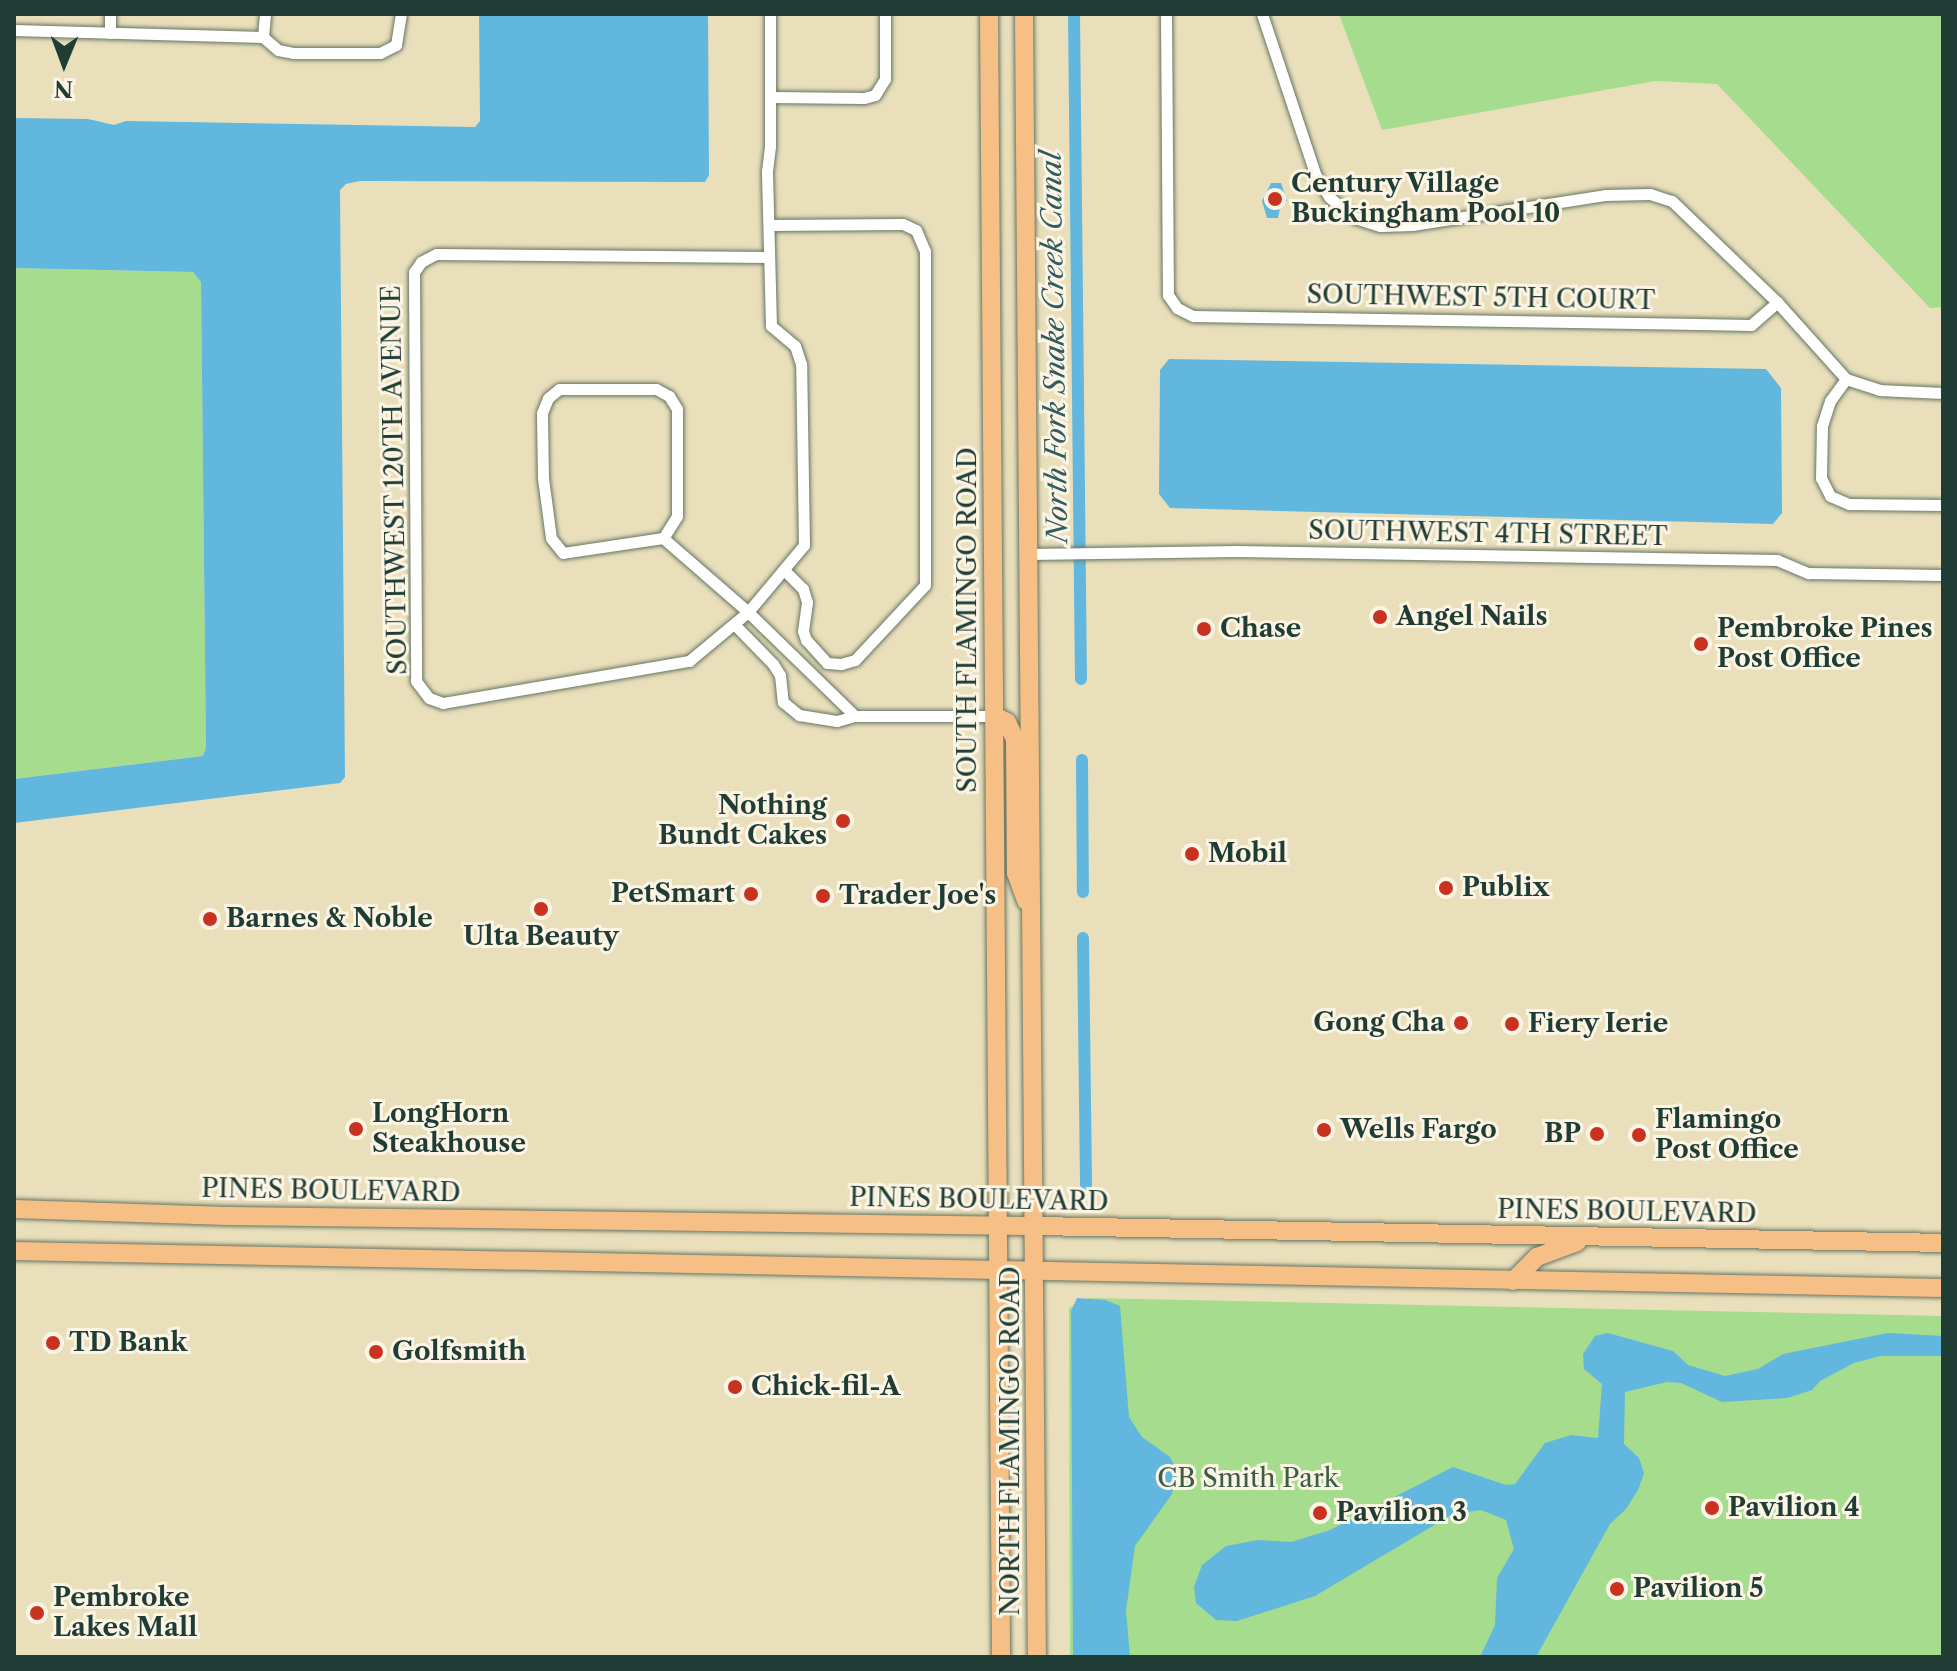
<!DOCTYPE html>
<style>
body{margin:0}
#map{position:relative;width:1957px;height:1671px;overflow:hidden;background:#e9dfbb;font-family:"Libre Caslon Text",serif}
div>[style]{position:absolute}
.green>*{inset:0;background:#a6dc8d}
.water>*{inset:0;background:#62b7de}
.canal>*{height:12px;margin:-6px;padding:0 6px;transform-origin:6px;border-radius:6px;background:#62b7de}
.roads{filter:drop-shadow(0 0 2px #667663) drop-shadow(0 0 2px #667663)}
.minor>*{height:11px;margin:-5.5px;padding:0 5.5px;transform-origin:5.5px;border-radius:5.5px;background:#fff}
.trunk>*{height:18px;margin:-9px;padding:0 9px;transform-origin:9px;border-radius:9px;background:#f5bf86}
.dots>*{width:22px;height:22px;translate:-50% -50%;box-sizing:border-box;border:4px solid #fcf5e5;border-radius:50%}
span{translate:-50% -50%;white-space:nowrap;text-align:center;line-height:1.15;-webkit-text-stroke:6px #fcf5e5;paint-order:stroke}
.poi-label{font-size:26px;color:#1f3d34;font-weight:700}
.left{translate:0 -50%;text-align:left}
.right{translate:-100% -50%;text-align:right}
.street-label{font-size:26px;color:#1f3d34}
.park-label{font-size:26px;color:#3a5d46}
.water-label{font-size:28px;color:#305c5e;font-style:italic}
.frame{position:absolute;inset:0;border:16px solid #1f3d34;pointer-events:none}
.north{position:absolute;left:24px;top:24px;width:80px;height:80px;-webkit-text-stroke:6px #fcf5e5;paint-order:stroke;rotate:181deg;font-size:22px;font-weight:700;line-height:32px;text-align:center;color:#1f3d34}
.north::after{content:'';display:block;margin:auto;width:28px;height:36px;background:#1f3d34;clip-path:polygon(50% 0,100% 100%,50% 72%,0 100%)}
</style>
<div id="map">
<div class="green">
<i style="clip-path:polygon(1339px 14px,1943px 14px,1943px 307px,1930px 308px,1717px 84px,1655px 81px,1382px 130px)"></i>
<i style="clip-path:polygon(14px 268px,193px 272px,201px 282px,206px 747px,203px 756px,14px 779px)"></i>
<i style="clip-path:polygon(1088px 1298px,1943px 1316px,1943px 1657px,1070px 1657px,1069px 1308px)"></i>
</div>
<div class="water">
<i style="clip-path:polygon(479px 14px,708px 14px,709px 175px,705px 182px,360px 181px,346px 184px,340px 190px,345px 777px,340px 783px,14px 823px,14px 779px,203px 756px,206px 747px,201px 282px,193px 272px,14px 268px,14px 118px,88px 119px,114px 125px,126px 121px,475px 127px,480px 121px)"></i>
<i style="clip-path:polygon(1271px 183px,1281px 183px,1287px 201px,1281px 203px,1278px 218px,1267px 218px,1262px 201px)"></i>
<i style="clip-path:polygon(1169px 359px,1766px 369px,1781px 388px,1782px 513px,1773px 524px,1170px 508px,1159px 494px,1160px 370px)"></i>
<i style="clip-path:polygon(1077px 1298px,1105px 1300px,1120px 1306px,1129px 1417px,1142px 1437px,1170px 1457px,1177px 1471px,1172px 1494px,1135px 1546px,1126px 1611px,1130px 1657px,1073px 1657px,1071px 1311px)"></i>
<i style="clip-path:polygon(1608px 1333px,1673px 1351px,1688px 1365px,1725px 1376px,1758px 1369px,1783px 1354px,1888px 1333px,1943px 1336px,1943px 1356px,1880px 1356px,1854px 1363px,1820px 1381px,1812px 1390px,1787px 1398px,1722px 1402px,1681px 1383px,1667px 1382px,1625px 1392px,1624px 1444px,1639px 1458px,1644px 1473px,1638px 1490px,1626px 1509px,1610px 1524px,1536px 1657px,1480px 1657px,1495px 1625px,1497px 1578px,1514px 1549px,1506px 1520px,1481px 1510px,1453px 1514px,1315px 1596px,1237px 1621px,1216px 1620px,1196px 1603px,1194px 1587px,1202px 1565px,1226px 1546px,1258px 1540px,1291px 1542px,1330px 1530px,1453px 1467px,1506px 1485px,1515px 1484px,1545px 1443px,1571px 1435px,1598px 1438px,1602px 1384px,1584px 1369px,1583px 1354px,1595px 1336px)"></i>
</div>
<div class="canal">
<i style="left:1074px;top:14px;width:665px;rotate:89.4deg"></i>
<i style="left:1082px;top:760px;width:132px;rotate:89.6deg"></i>
<i style="left:1083px;top:938px;width:247px;rotate:89.3deg"></i>
</div>
<div class="roads">
<div class="minor">
<i style="left:1166px;top:14px;width:281px;rotate:89.6deg"></i>
<i style="left:1168px;top:295px;width:16px;rotate:55deg"></i>
<i style="left:1177px;top:308px;width:18px;rotate:27deg"></i>
<i style="left:1193px;top:316px;width:558px;rotate:0.92deg"></i>
<i style="left:1751px;top:325px;width:35px;rotate:-41deg"></i>
<i style="left:1262px;top:14px;width:171px;rotate:71.6deg"></i>
<i style="left:1316px;top:176px;width:25px;rotate:58deg"></i>
<i style="left:1329px;top:197px;width:33px;rotate:39deg"></i>
<i style="left:1355px;top:218px;width:26px;rotate:18deg"></i>
<i style="left:1380px;top:226px;width:32px;rotate:-2deg"></i>
<i style="left:1412px;top:225px;width:195px;rotate:-8.8deg"></i>
<i style="left:1605px;top:195px;width:45px;rotate:-1.3deg"></i>
<i style="left:1650px;top:194px;width:23px;rotate:18deg"></i>
<i style="left:1672px;top:201px;width:146px;rotate:43.9deg"></i>
<i style="left:1777px;top:302px;width:103px;rotate:48.1deg"></i>
<i style="left:1846px;top:379px;width:35px;rotate:18deg"></i>
<i style="left:1879px;top:390px;width:64px;rotate:2.7deg"></i>
<i style="left:14px;top:30px;width:249px;rotate:1.6deg"></i>
<i style="left:263px;top:37px;width:20px;rotate:41deg"></i>
<i style="left:278px;top:50px;width:15px;rotate:11deg"></i>
<i style="left:293px;top:53px;width:87px"></i>
<i style="left:380px;top:53px;width:18px;rotate:-27deg"></i>
<i style="left:396px;top:45px;width:31px;rotate:-81deg"></i>
<i style="left:110px;top:33px;width:19px;rotate:-90deg"></i>
<i style="left:263px;top:37px;width:23px;rotate:-85deg"></i>
<i style="left:771px;top:97px;width:93px;rotate:0.6deg"></i>
<i style="left:864px;top:98px;width:11px;rotate:-15deg"></i>
<i style="left:875px;top:95px;width:19px;rotate:-58deg"></i>
<i style="left:885px;top:79px;width:65px;rotate:-90deg"></i>
<i style="left:769px;top:225px;width:134px;rotate:-0.4deg"></i>
<i style="left:903px;top:224px;width:14px;rotate:25deg"></i>
<i style="left:916px;top:230px;width:23px;rotate:67deg"></i>
<i style="left:925px;top:251px;width:334px;rotate:90deg"></i>
<i style="left:925px;top:585px;width:103px;rotate:133deg"></i>
<i style="left:855px;top:660px;width:15px;rotate:164deg"></i>
<i style="left:841px;top:664px;width:14px;rotate:-176deg"></i>
<i style="left:827px;top:663px;width:31px;rotate:-132deg"></i>
<i style="left:806px;top:640px;width:9px;rotate:-108deg"></i>
<i style="left:803px;top:631px;width:29px;rotate:-82deg"></i>
<i style="left:807px;top:602px;width:14px;rotate:-107deg"></i>
<i style="left:803px;top:589px;width:27px;rotate:-135deg"></i>
<i style="left:768px;top:257px;width:332px;rotate:-179.5deg"></i>
<i style="left:436px;top:254px;width:17px;rotate:152deg"></i>
<i style="left:421px;top:262px;width:12px;rotate:125deg"></i>
<i style="left:414px;top:272px;width:409px;rotate:89.7deg"></i>
<i style="left:416px;top:681px;width:21px;rotate:53deg"></i>
<i style="left:429px;top:698px;width:15px;rotate:20deg"></i>
<i style="left:443px;top:703px;width:250px;rotate:-9.7deg"></i>
<i style="left:689px;top:661px;width:77px;rotate:-39.7deg"></i>
<i style="left:748px;top:612px;width:87px;rotate:-50.1deg"></i>
<i style="left:804px;top:545px;width:181px;rotate:-90.9deg"></i>
<i style="left:801px;top:364px;width:19px;rotate:-108deg"></i>
<i style="left:795px;top:346px;width:31px;rotate:-140deg"></i>
<i style="left:771px;top:326px;width:155px;rotate:-91.5deg"></i>
<i style="left:767px;top:171px;width:25px;rotate:-83deg"></i>
<i style="left:770px;top:146px;width:132px;rotate:-90deg"></i>
<i style="left:1846px;top:379px;width:27px;rotate:126deg"></i>
<i style="left:1830px;top:401px;width:26px;rotate:108deg"></i>
<i style="left:1822px;top:426px;width:52px;rotate:91.1deg"></i>
<i style="left:1821px;top:478px;width:20px;rotate:63deg"></i>
<i style="left:1830px;top:496px;width:21px;rotate:23deg"></i>
<i style="left:1849px;top:504px;width:94px;rotate:0.6deg"></i>
<i style="left:663px;top:538px;width:101px;rotate:171.5deg"></i>
<i style="left:563px;top:553px;width:19px;rotate:-129deg"></i>
<i style="left:551px;top:538px;width:61px;rotate:-97.6deg"></i>
<i style="left:543px;top:478px;width:65px;rotate:-90.9deg"></i>
<i style="left:542px;top:413px;width:16px;rotate:-68deg"></i>
<i style="left:548px;top:398px;width:14px;rotate:-39deg"></i>
<i style="left:559px;top:389px;width:97px"></i>
<i style="left:656px;top:389px;width:15px;rotate:28deg"></i>
<i style="left:669px;top:396px;width:15px;rotate:58deg"></i>
<i style="left:677px;top:409px;width:107px;rotate:90deg"></i>
<i style="left:677px;top:516px;width:26px;rotate:122deg"></i>
<i style="left:663px;top:538px;width:113px;rotate:41deg"></i>
<i style="left:748px;top:612px;width:149px;rotate:44.2deg"></i>
<i style="left:1029px;top:554px;width:208px;rotate:-0.8deg"></i>
<i style="left:1237px;top:551px;width:540px;rotate:0.95deg"></i>
<i style="left:1777px;top:560px;width:34px;rotate:23deg"></i>
<i style="left:1808px;top:573px;width:135px;rotate:0.8deg"></i>
<i style="left:734px;top:624px;width:56px;rotate:45.7deg"></i>
<i style="left:773px;top:664px;width:13px;rotate:58deg"></i>
<i style="left:780px;top:675px;width:27px;rotate:84deg"></i>
<i style="left:783px;top:702px;width:21px;rotate:39deg"></i>
<i style="left:799px;top:715px;width:38px;rotate:9deg"></i>
<i style="left:837px;top:721px;width:19px;rotate:-16deg"></i>
<i style="left:855px;top:716px;width:140px"></i>
</div>
<div class="trunk">
<i style="left:989px;top:14px;width:1643px;rotate:89.58deg"></i>
<i style="left:1024px;top:14px;width:1643px;rotate:89.55deg"></i>
<i style="left:995px;top:716px;width:13px;rotate:27deg"></i>
<i style="left:1007px;top:722px;width:19px;rotate:65deg"></i>
<i style="left:1015px;top:739px;width:134px;rotate:89.6deg"></i>
<i style="left:1016px;top:873px;width:30px;rotate:70deg"></i>
<i style="left:14px;top:1209px;width:213px;rotate:1.9deg"></i>
<i style="left:227px;top:1216px;width:809px;rotate:0.71deg"></i>
<i style="left:1036px;top:1226px;width:907px;rotate:1.07deg"></i>
<i style="left:14px;top:1251px;width:1929px;rotate:1.1deg"></i>
<i style="left:1513px;top:1281px;width:34px;rotate:-45deg"></i>
<i style="left:1537px;top:1257px;width:43px;rotate:-20.6deg"></i>
</div>
</div>
<div class="dots">
<i style="left:1275px;top:199px;background:#c8321e"></i>
<i style="left:1380px;top:617px;background:#c8321e"></i>
<i style="left:1204px;top:629px;background:#c8321e"></i>
<i style="left:1701px;top:644px;background:#c8321e"></i>
<i style="left:843px;top:821px;background:#c8321e"></i>
<i style="left:1192px;top:854px;background:#c8321e"></i>
<i style="left:1446px;top:888px;background:#c8321e"></i>
<i style="left:751px;top:894px;background:#c8321e"></i>
<i style="left:823px;top:896px;background:#c8321e"></i>
<i style="left:541px;top:909px;background:#c8321e"></i>
<i style="left:210px;top:919px;background:#c8321e"></i>
<i style="left:1461px;top:1023px;background:#c8321e"></i>
<i style="left:1512px;top:1024px;background:#c8321e"></i>
<i style="left:356px;top:1129px;background:#c8321e"></i>
<i style="left:1324px;top:1130px;background:#c8321e"></i>
<i style="left:1597px;top:1134px;background:#c8321e"></i>
<i style="left:1639px;top:1135px;background:#c8321e"></i>
<i style="left:53px;top:1343px;background:#c8321e"></i>
<i style="left:376px;top:1352px;background:#c8321e"></i>
<i style="left:735px;top:1387px;background:#c8321e"></i>
<i style="left:1712px;top:1508px;background:#c8321e"></i>
<i style="left:1320px;top:1513px;background:#c8321e"></i>
<i style="left:1617px;top:1589px;background:#c8321e"></i>
<i style="left:37px;top:1613px;background:#c8321e"></i>
</div>
<div class="poi-label">
<span class="left" style="left:1291px;top:199px">Century Village<br>Buckingham Pool 10</span>
<span class="left" style="left:1396px;top:617px">Angel Nails</span>
<span class="left" style="left:1220px;top:629px">Chase</span>
<span class="left" style="left:1717px;top:644px">Pembroke Pines<br>Post Office</span>
<span class="right" style="left:827px;top:821px">Nothing<br>Bundt Cakes</span>
<span class="left" style="left:1208px;top:854px">Mobil</span>
<span class="left" style="left:1462px;top:888px">Publix</span>
<span class="right" style="left:735px;top:894px">PetSmart</span>
<span class="left" style="left:839px;top:896px">Trader Joe's</span>
<span class="left" style="left:226px;top:919px">Barnes &amp; Noble</span>
<span style="left:541px;top:937px">Ulta Beauty</span>
<span class="right" style="left:1445px;top:1023px">Gong Cha</span>
<span class="left" style="left:1528px;top:1024px">Fiery Ierie</span>
<span class="left" style="left:372px;top:1129px">LongHorn<br>Steakhouse</span>
<span class="left" style="left:1655px;top:1135px">Flamingo<br>Post Office</span>
<span class="left" style="left:1340px;top:1130px">Wells Fargo</span>
<span class="right" style="left:1581px;top:1134px">BP</span>
<span class="left" style="left:69px;top:1343px">TD Bank</span>
<span class="left" style="left:392px;top:1352px">Golfsmith</span>
<span class="left" style="left:751px;top:1387px">Chick-fil-A</span>
<span class="left" style="left:1728px;top:1508px">Pavilion 4</span>
<span class="left" style="left:1336px;top:1513px">Pavilion 3</span>
<span class="left" style="left:1633px;top:1589px">Pavilion 5</span>
<span class="left" style="left:53px;top:1613px">Pembroke<br>Lakes Mall</span>
</div>
<div class="street-label">
<span style="left:1481px;top:298px;rotate:1deg">SOUTHWEST 5TH COURT</span>
<span style="left:395px;top:480px;rotate:-91deg">SOUTHWEST 120TH AVENUE</span>
<span style="left:1488px;top:534px;rotate:1deg">SOUTHWEST 4TH STREET</span>
<span style="left:968px;top:620px;rotate:-90deg">SOUTH FLAMINGO ROAD</span>
<span style="left:331px;top:1191px;rotate:1deg">PINES BOULEVARD</span>
<span style="left:979px;top:1200px;rotate:1deg">PINES BOULEVARD</span>
<span style="left:1627px;top:1212px;rotate:1deg">PINES BOULEVARD</span>
<span style="left:1011px;top:1441px;rotate:-90deg">NORTH FLAMINGO ROAD</span>
</div>
<div class="park-label">
<span style="left:1248px;top:1479px">CB Smith Park</span>
</div>
<div class="water-label">
<span style="left:1054px;top:347px;rotate:-91deg">North Fork Snake Creek Canal</span>
</div>
<div class="frame"></div>
<div class="north">N</div>
</div>
